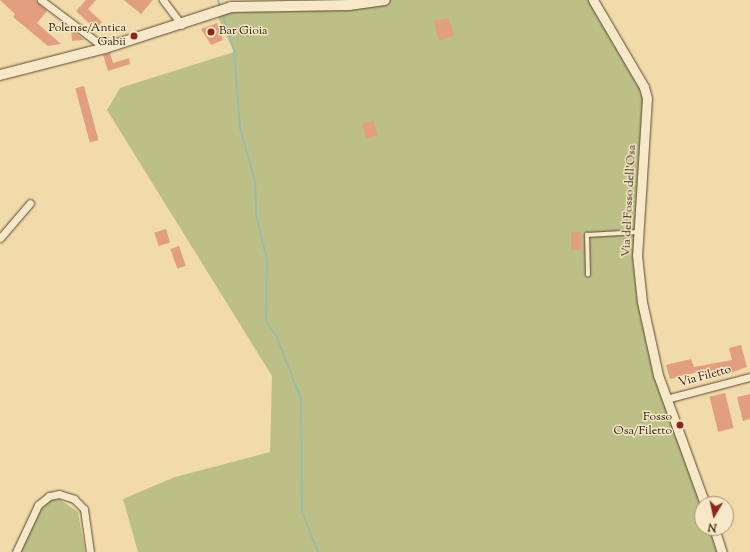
<!DOCTYPE html>
<style>
body{margin:0}
#map{position:relative;width:750px;height:552px;overflow:hidden;background:#f1dbab;font-family:"Sorts Mill Goudy",serif}
div>[style]{position:absolute}
.green>*{inset:0;background:#bcc087}
.stream>*{height:2px;margin:-1px;padding:0 1px;transform-origin:1px;border-radius:1px;background:#9bbbaa}
.building>*{inset:0;background:#e19f7f;transform-origin:0 0}
.roads{filter:drop-shadow(0 0 1px #5a462d) drop-shadow(0 0 1px #5a462d)}
.service>*{height:3.5px;margin:-1.75px;padding:0 1.75px;transform-origin:1.75px;border-radius:1.75px;background:#f6e8c8}
.minor>*{height:7px;margin:-3.5px;padding:0 3.5px;transform-origin:3.5px;border-radius:3.5px;background:#f6e8c8}
.tertiary>*{height:9px;margin:-4.5px;padding:0 4.5px;transform-origin:4.5px;border-radius:4.5px;background:#f6e8c8}
.secondary>*{height:10px;margin:-5px;padding:0 5px;transform-origin:5px;border-radius:5px;background:#f6e8c8}
.dots>*{width:11px;height:11px;translate:-50% -50%;box-sizing:border-box;border:2px solid #f6e8c8;border-radius:50%}
span{translate:-50% -50%;white-space:nowrap;text-align:center;line-height:1.15;-webkit-text-stroke:3px #f6e8c8;paint-order:stroke}
.poi-label{font-size:12px;color:#281503}
.right{translate:-100% -50%;text-align:right}
.left{translate:0 -50%;text-align:left}
.street-label{font-size:12px;color:#281503}
.north{position:absolute;left:694px;top:496px;width:40px;height:40px;box-sizing:border-box;background:#f6e8c8;border:1px solid #a49479;border-radius:50%;rotate:189deg;font-size:11px;font-weight:700;line-height:16px;text-align:center;color:#281503}
.north::after{content:'';display:block;margin:auto;width:14px;height:18px;background:#8f2418;clip-path:polygon(50% 0,100% 100%,50% 72%,0 100%)}
</style>
<div id="map">
<div class="green">
<i style="clip-path:polygon(383px 0,593px 0,644px 87px,637px 255px,652px 356px,702px 504px,702px 528px,714px 528px,722px 552px,138px 552px,123px 499px,175px 477px,270px 452px,272px 376px,107px 110px,120px 88px,234px 52px,216px 13px)"></i>
<i style="clip-path:polygon(59px 499px,78px 512px,85px 552px,19px 552px,37px 511px,50px 500px)"></i>
</div>
<div class="stream">
<i style="left:218px;top:0;width:6px;rotate:72deg"></i>
<i style="left:222px;top:13px;width:40px;rotate:72deg"></i>
<i style="left:234px;top:51px;width:77px;rotate:85.5deg"></i>
<i style="left:240px;top:128px;width:55px;rotate:74.2deg"></i>
<i style="left:255px;top:181px;width:34px;rotate:88deg"></i>
<i style="left:256px;top:215px;width:46px;rotate:76.3deg"></i>
<i style="left:267px;top:260px;width:62px;rotate:90.9deg"></i>
<i style="left:266px;top:322px;width:16px;rotate:52deg"></i>
<i style="left:276px;top:335px;width:69px;rotate:68.7deg"></i>
<i style="left:301px;top:399px;width:113px;rotate:89.5deg"></i>
<i style="left:302px;top:512px;width:43px;rotate:68.2deg"></i>
</div>
<div class="building">
<i style="clip-path:polygon(0 0,36px 0,47px 11px,37px 23px,61px 44px,48px 46px,13px 17px,15px 14px)"></i>
<i style="clip-path:polygon(86px 0,96px 0,88px 9px,102px 22px,95px 29px,76px 11px)"></i>
<i style="clip-path:polygon(124px 0,153px 0,141px 14px)"></i>
<i style="clip-path:polygon(448px 18px,455px 35px,439px 41px,434px 21px)"></i>
<i style="clip-path:polygon(217px 23px,223px 40px,211px 45px,201px 29px)"></i>
<i style="clip-path:polygon(71px 29px,84px 40px,72px 41px)"></i>
<i style="clip-path:polygon(110px 53px,113px 63px,129px 58px,130px 64px,108px 71px,103px 55px)"></i>
<i style="left:84px;top:86px;width:56px;height:9px;rotate:75deg"></i>
<i style="left:373px;top:120px;width:16px;height:12px;rotate:72deg"></i>
<i style="left:166px;top:229px;width:14px;height:12px;rotate:73deg"></i>
<i style="left:571px;top:232px;width:10px;height:18px"></i>
<i style="left:179px;top:246px;width:21px;height:9px;rotate:71deg"></i>
<i style="clip-path:polygon(741px 345px,747px 367px,716px 378px,715px 375px,706px 377px,705px 370px,670px 379px,666px 365px,691px 359px,694px 367px,732px 360px,729px 348px)"></i>
<i style="left:725px;top:393px;width:36px;height:16px;rotate:76deg"></i>
<i style="clip-path:polygon(750px 394px,750px 419px,743px 421px,737px 397px)"></i>
</div>
<div class="roads">
<div class="service">
<i style="left:588px;top:275px;width:40px;rotate:-91.4deg"></i>
<i style="left:587px;top:235px;width:51px;rotate:-3.4deg"></i>
</div>
<div class="minor">
<i style="left:41px;top:0;width:80px;rotate:36.9deg"></i>
<i style="left:163px;top:0;width:31px;rotate:53deg"></i>
<i style="left:0;top:238px;width:46px;rotate:-49.4deg"></i>
<i style="left:666px;top:399px;width:87px;rotate:-14.7deg"></i>
<i style="left:16px;top:552px;width:52px;rotate:-64.9deg"></i>
<i style="left:38px;top:505px;width:14px;rotate:-39deg"></i>
<i style="left:49px;top:496px;width:10px;rotate:-11deg"></i>
<i style="left:59px;top:494px;width:16px;rotate:18deg"></i>
<i style="left:74px;top:499px;width:14px;rotate:45deg"></i>
<i style="left:84px;top:509px;width:43px;rotate:82.1deg"></i>
</div>
<div class="tertiary">
<i style="left:593px;top:0;width:101px;rotate:59.6deg"></i>
<i style="left:644px;top:87px;width:11px;rotate:75deg"></i>
<i style="left:647px;top:98px;width:157px;rotate:93.6deg"></i>
<i style="left:637px;top:255px;width:47px;rotate:83.9deg"></i>
<i style="left:642px;top:302px;width:75px;rotate:77.6deg"></i>
<i style="left:658px;top:375px;width:137px;rotate:70deg"></i>
<i style="left:714px;top:528px;width:25px;rotate:72deg"></i>
</div>
<div class="secondary">
<i style="left:0;top:75px;width:108px;rotate:-14.4deg"></i>
<i style="left:105px;top:48px;width:133px;rotate:-18deg"></i>
<i style="left:231px;top:7px;width:118px;rotate:-1deg"></i>
<i style="left:349px;top:5px;width:36px;rotate:-8deg"></i>
</div>
</div>
<div class="dots">
<i style="left:211px;top:32px;background:#8f2418"></i>
<i style="left:134px;top:36px;background:#8f2418"></i>
<i style="left:680px;top:425px;background:#8f2418"></i>
</div>
<div class="poi-label">
<span class="right" style="left:126px;top:36px">Polense/Antica<br>Gabii</span>
<span class="left" style="left:219px;top:32px">Bar Gioia</span>
<span class="right" style="left:672px;top:425px">Fosso<br>Osa/Filetto</span>
</div>
<div class="street-label">
<span style="left:630px;top:201px;rotate:-87deg">Via del Fosso dell'Osa</span>
<span style="left:705px;top:377px;rotate:-15deg">Via Filetto</span>
</div>
<div class="north">N</div>
</div>
